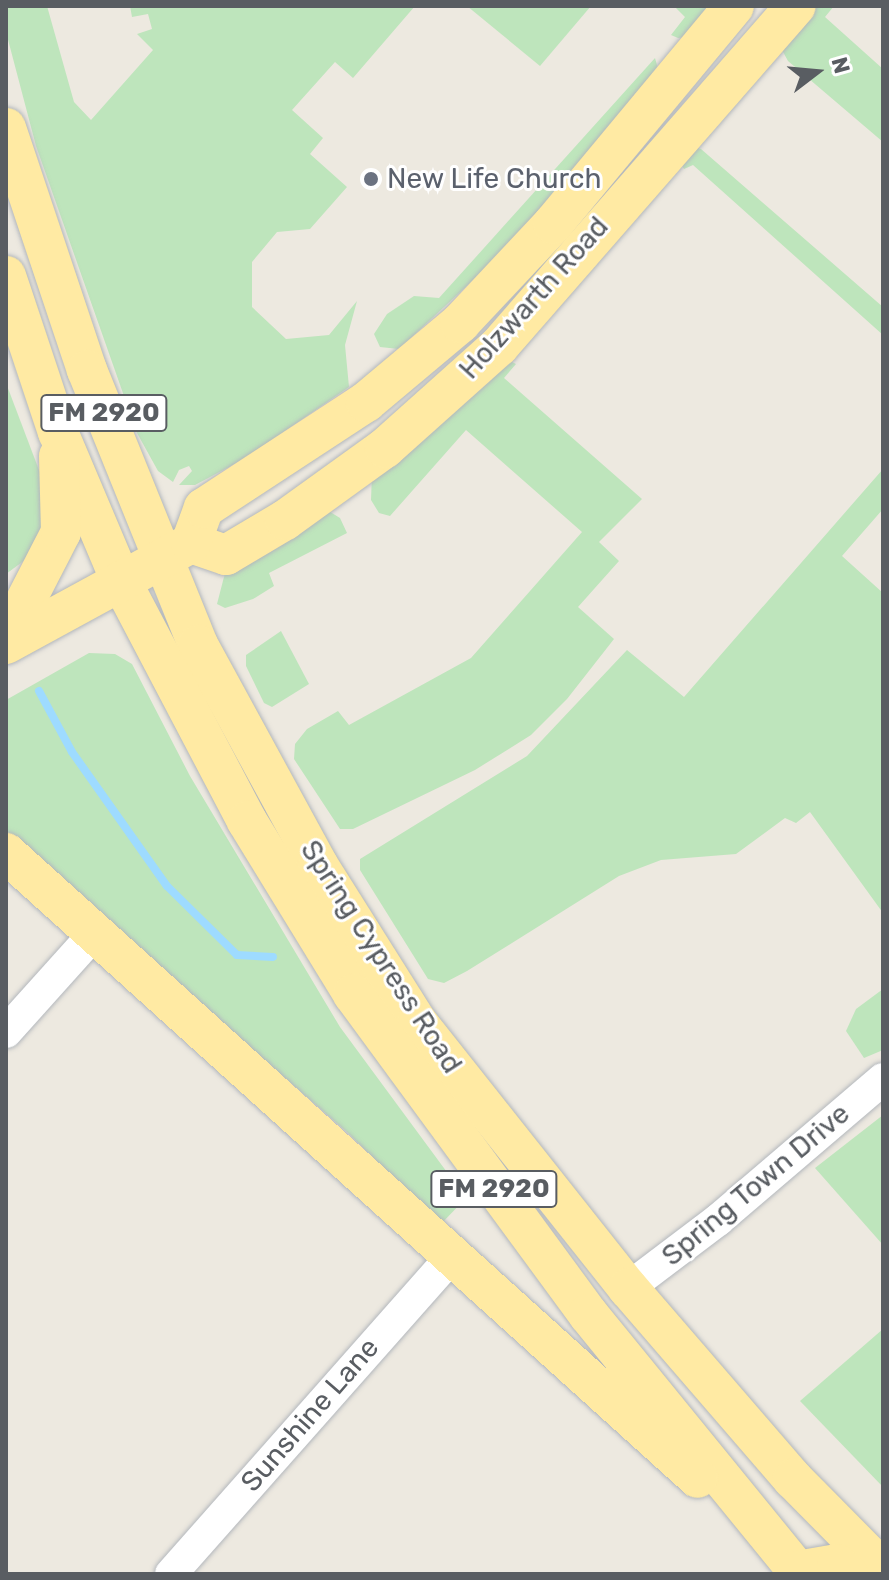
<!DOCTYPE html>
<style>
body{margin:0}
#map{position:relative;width:889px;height:1580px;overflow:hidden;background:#ede9e0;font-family:Rubik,sans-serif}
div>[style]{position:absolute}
.green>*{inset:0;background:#bee5bc}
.stream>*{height:8px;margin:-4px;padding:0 4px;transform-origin:4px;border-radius:4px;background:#9edbff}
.roads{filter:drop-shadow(0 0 2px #b3b7bc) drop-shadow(0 0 2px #b3b7bc)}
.minor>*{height:32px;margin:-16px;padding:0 16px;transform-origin:16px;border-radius:16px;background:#fff}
.major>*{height:40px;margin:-20px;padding:0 20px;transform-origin:20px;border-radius:20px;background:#ffeaa3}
.dots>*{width:22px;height:22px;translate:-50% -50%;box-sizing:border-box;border:4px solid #fff;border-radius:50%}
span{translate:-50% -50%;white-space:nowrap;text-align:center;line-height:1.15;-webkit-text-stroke:6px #fff;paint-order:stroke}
.shield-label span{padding:2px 6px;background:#fff;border:2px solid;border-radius:6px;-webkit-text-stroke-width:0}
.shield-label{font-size:26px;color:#595d62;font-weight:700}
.worship-label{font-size:28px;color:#5b616d}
.left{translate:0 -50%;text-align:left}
.street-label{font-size:28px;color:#595d62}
.frame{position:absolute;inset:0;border:8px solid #595d62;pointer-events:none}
.north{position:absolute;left:777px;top:32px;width:80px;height:80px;-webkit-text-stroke:6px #fff;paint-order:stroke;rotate:74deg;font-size:22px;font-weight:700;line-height:32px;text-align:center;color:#595d62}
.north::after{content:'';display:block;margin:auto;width:28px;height:36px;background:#595d62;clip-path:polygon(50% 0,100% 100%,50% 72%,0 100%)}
</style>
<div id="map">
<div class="green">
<i style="clip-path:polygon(6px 6px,47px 6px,74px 102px,91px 120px,153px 50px,137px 34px,152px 29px,148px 14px,132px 17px,130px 6px,415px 6px,353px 78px,335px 62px,292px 110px,323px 138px,310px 154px,347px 187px,310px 229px,277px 232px,252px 262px,252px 307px,286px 339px,329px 335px,357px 301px,345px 345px,349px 387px,244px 459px,195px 485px,179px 485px,192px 471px,189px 466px,179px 470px,173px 482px,158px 471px,137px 433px,36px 146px,6px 32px)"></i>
<i style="clip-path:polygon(467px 6px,591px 6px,540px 66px)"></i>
<i style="clip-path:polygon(674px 6px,718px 6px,687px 37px,678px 38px,671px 35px,685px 17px)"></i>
<i style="clip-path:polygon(812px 6px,834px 6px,825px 17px,883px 69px,883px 142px,788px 61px,782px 50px)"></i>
<i style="clip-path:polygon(655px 58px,659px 72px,502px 253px,399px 349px,380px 347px,374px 334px,387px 314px,414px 296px,439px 298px)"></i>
<i style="clip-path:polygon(691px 146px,701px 149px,883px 307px,883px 335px,693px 165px,684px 169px,680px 163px)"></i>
<i style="clip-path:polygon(510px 361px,516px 364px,504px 378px,642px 499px,599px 542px,619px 561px,578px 607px,614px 639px,567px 699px,531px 735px,475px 770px,353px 829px,340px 829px,294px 759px,295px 744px,307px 729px,338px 711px,349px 725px,471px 658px,582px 532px,466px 430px,390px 516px,379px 513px,371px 500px,372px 474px)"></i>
<i style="clip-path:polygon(6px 383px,42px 478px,46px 517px,29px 557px,6px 574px)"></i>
<i style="clip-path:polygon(883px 469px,883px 509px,842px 556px,883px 593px,883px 913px,810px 812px,796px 823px,785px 818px,736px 854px,661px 860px,619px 876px,467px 971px,444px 983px,428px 979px,360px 870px,360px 859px,527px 756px,627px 650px,684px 697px)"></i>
<i style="clip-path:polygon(327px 510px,340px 518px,347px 533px,269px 573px,274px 586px,253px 599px,225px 608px,217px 604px,225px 573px)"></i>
<i style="clip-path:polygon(281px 631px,309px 684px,272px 707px,264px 703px,246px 666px,246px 655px)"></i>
<i style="clip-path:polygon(89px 653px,115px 654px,132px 664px,190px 776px,340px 1027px,466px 1198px,441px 1224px,347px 1132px,6px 834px,6px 700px)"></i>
<i style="clip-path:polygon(883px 989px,883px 1050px,864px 1058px,846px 1031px,856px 1009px)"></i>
<i style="clip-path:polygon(883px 1115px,883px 1245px,815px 1168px)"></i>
<i style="clip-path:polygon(883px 1329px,883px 1487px,800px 1401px)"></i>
</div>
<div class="stream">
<i style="left:39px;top:691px;width:69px;rotate:61.6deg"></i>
<i style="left:72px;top:752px;width:164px;rotate:54.7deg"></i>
<i style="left:167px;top:886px;width:98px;rotate:44.6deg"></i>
<i style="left:237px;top:955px;width:36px;rotate:3deg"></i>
</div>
<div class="roads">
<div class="minor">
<i style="left:6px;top:1032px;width:130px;rotate:-48.1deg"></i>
<i style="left:628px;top:1288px;width:113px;rotate:-37.1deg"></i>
<i style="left:718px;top:1220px;width:217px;rotate:-40.5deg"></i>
<i style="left:171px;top:1574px;width:422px;rotate:-48.5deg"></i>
</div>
<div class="major">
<i style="left:6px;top:128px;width:255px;rotate:71.5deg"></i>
<i style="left:87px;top:370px;width:297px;rotate:68deg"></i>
<i style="left:198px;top:645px;width:251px;rotate:61.4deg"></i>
<i style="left:318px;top:865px;width:186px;rotate:57.8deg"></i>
<i style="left:417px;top:1022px;width:340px;rotate:51.6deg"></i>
<i style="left:628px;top:1288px;width:252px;rotate:49.2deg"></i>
<i style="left:793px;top:1479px;width:128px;rotate:45.3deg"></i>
<i style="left:6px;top:276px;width:164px;rotate:71.6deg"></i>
<i style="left:58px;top:432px;width:162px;rotate:67.1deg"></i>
<i style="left:121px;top:581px;width:271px;rotate:62.3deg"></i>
<i style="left:247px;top:821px;width:203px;rotate:58.5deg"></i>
<i style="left:353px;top:994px;width:397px;rotate:53.7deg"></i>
<i style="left:588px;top:1314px;width:335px;rotate:50.8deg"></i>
<i style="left:191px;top:543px;width:37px;rotate:19deg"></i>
<i style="left:226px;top:555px;width:69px;rotate:-30.7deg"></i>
<i style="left:285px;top:520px;width:123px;rotate:-35.8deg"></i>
<i style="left:385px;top:448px;width:153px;rotate:-41.8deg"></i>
<i style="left:499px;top:346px;width:451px;rotate:-48.9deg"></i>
<i style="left:6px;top:639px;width:120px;rotate:-62.8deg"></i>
<i style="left:61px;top:532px;width:76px;rotate:-91.5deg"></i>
<i style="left:6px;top:644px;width:211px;rotate:-28.6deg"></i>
<i style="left:191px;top:543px;width:37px;rotate:-70deg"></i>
<i style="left:204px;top:508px;width:194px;rotate:-33.2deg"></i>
<i style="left:366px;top:402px;width:123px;rotate:-40deg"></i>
<i style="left:460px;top:323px;width:136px;rotate:-46.8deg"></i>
<i style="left:553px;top:224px;width:283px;rotate:-50.3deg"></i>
<i style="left:6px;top:853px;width:932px;rotate:42.09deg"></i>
<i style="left:797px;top:1571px;width:41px;rotate:-9.9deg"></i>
<i style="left:837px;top:1564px;width:15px;rotate:42deg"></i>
</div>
</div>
<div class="dots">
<i style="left:371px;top:179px;background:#6b7280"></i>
</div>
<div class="shield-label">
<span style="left:104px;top:413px">FM 2920</span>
<span style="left:494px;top:1189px">FM 2920</span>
</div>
<div class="worship-label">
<span class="left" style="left:387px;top:179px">New Life Church</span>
</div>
<div class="street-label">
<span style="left:534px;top:298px;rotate:-48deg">Holzwarth Road</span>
<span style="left:381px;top:957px;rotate:57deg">Spring Cypress Road</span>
<span style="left:756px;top:1185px;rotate:-40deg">Spring Town Drive</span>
<span style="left:310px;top:1415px;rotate:-49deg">Sunshine Lane</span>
</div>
<div class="frame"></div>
<div class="north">N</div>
</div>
